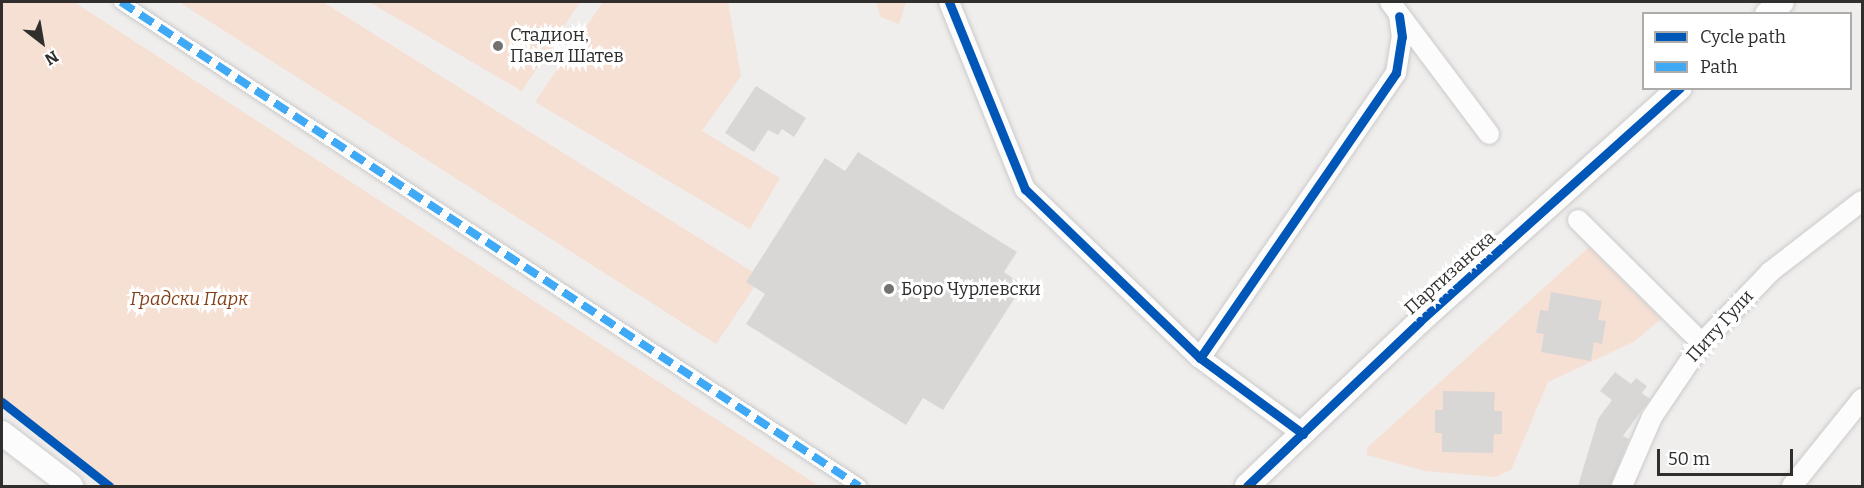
<!DOCTYPE html>
<meta charset="utf-8">
<style>
body{margin:0}
#map{position:relative;width:1864px;height:488px;overflow:hidden;background:#f0eeed;font-family:Bitter,serif}
div>[style]{position:absolute}
.green>*{inset:0;background:#f6dfd3}
.building>*{inset:0;background:#d9d7d6}
.roads{filter:drop-shadow(0 0 2px #cbcaca) drop-shadow(0 0 2px #cbcaca)}
.pedestrian>*{height:14px;margin:-7px;padding:0 7px;transform-origin:7px;border-radius:7px;background:#fdfcfc}
.minor>*{height:20px;margin:-10px;padding:0 10px;transform-origin:10px;border-radius:10px;background:#fdfcfc}
.tertiary>*{height:24px;margin:-12px;padding:0 12px;transform-origin:12px;border-radius:12px;background:#fdfcfc}
.quiet>*{height:8px;margin-top:-4px;transform-origin:0;background:repeating-linear-gradient(90deg,#3fa9f5 0 15px,transparent 0 23px)}
.cycleway>*{height:9px;margin:-4.5px;padding:0 4.5px;transform-origin:4.5px;border-radius:4.5px;background:#0057b8}
.dots>*{width:16px;height:16px;translate:-50% -50%;box-sizing:border-box;border:3px solid #fff;border-radius:50%}
span{translate:-50% -50%;white-space:nowrap;text-align:center;line-height:1.15;-webkit-text-stroke:6px #fff;paint-order:stroke}
.poi-label{font-size:18px;color:#302f2e}
.left{translate:0 -50%;text-align:left}
.street-label{font-size:18px;color:#302f2e}
.park-label{font-size:18px;color:#833f16;font-style:italic}
.frame{position:absolute;inset:0;border:3px solid #302f2e;pointer-events:none}
.legend{position:absolute;left:1642px;top:12px;width:210px;height:78px;box-sizing:border-box;background:#fff;border:2px solid #acacab;margin:0;padding:8px 10px;list-style:none;font-size:18px;color:#302f2e}
.legend li{display:flex;align-items:center;gap:12px;height:30px}
.legend b{width:30px;border:2px solid #acacab}
.north{position:absolute;left:12px;top:12px;width:60px;height:60px;-webkit-text-stroke:4px #fff;paint-order:stroke;rotate:149deg;font-size:16px;font-weight:700;line-height:24px;text-align:center;color:#302f2e}
.north::after{content:'';display:block;margin:auto;width:21px;height:27px;background:#302f2e;clip-path:polygon(50% 0,100% 100%,50% 72%,0 100%)}
.scale{position:absolute;left:1657px;top:449px;width:136px;height:27px;box-sizing:border-box;border:3px solid #302f2e;border-top:0;padding-left:8px;font-size:18px;line-height:21px;white-space:nowrap;color:#302f2e;-webkit-text-stroke:4px #fff;paint-order:stroke}
</style>
<div id="map">
<div class="green">
<i style="clip-path:polygon(2px 2px,74px 2px,819px 486px,109px 486px,2px 402px)"></i>
<i style="clip-path:polygon(179px 2px,323px 2px,761px 277px,716px 344px)"></i>
<i style="clip-path:polygon(369px 2px,580px 2px,522px 91px)"></i>
<i style="clip-path:polygon(603px 2px,728px 2px,741px 76px,702px 131px,780px 178px,750px 229px,535px 102px)"></i>
<i style="clip-path:polygon(876px 2px,906px 2px,899px 24px,881px 17px)"></i>
<i style="clip-path:polygon(1589px 247px,1661px 319px,1635px 341px,1548px 382px,1511px 470px,1495px 477px,1425px 471px,1367px 455px,1367px 448px)"></i>
</div>
<div class="building">
<i style="clip-path:polygon(756px 86px,806px 118px,794px 137px,782px 129px,778px 135px,768px 130px,754px 152px,725px 133px)"></i>
<i style="clip-path:polygon(858px 152px,1017px 252px,1004px 272px,1023px 285px,943px 410px,923px 398px,906px 425px,746px 324px,765px 294px,746px 282px,825px 158px,845px 171px)"></i>
<i style="clip-path:polygon(1551px 292px,1602px 301px,1598px 320px,1606px 321px,1602px 344px,1594px 342px,1591px 361px,1541px 352px,1544px 334px,1536px 333px,1540px 310px,1548px 311px)"></i>
<i style="clip-path:polygon(1615px 372px,1631px 384px,1636px 378px,1647px 386px,1642px 393px,1650px 399px,1623px 436px,1629px 439px,1610px 486px,1578px 486px,1598px 419px,1612px 400px,1600px 391px)"></i>
<i style="clip-path:polygon(1443px 391px,1495px 392px,1494px 411px,1502px 411px,1502px 434px,1494px 434px,1493px 453px,1442px 452px,1442px 433px,1435px 433px,1435px 410px,1443px 410px)"></i>
</div>
<div class="roads">
<div class="pedestrian">
<i style="left:121px;top:2px;width:883px;rotate:33.26deg"></i>
</div>
<div class="minor">
<i style="left:949px;top:2px;width:202px;rotate:67.9deg"></i>
<i style="left:1025px;top:189px;width:243px;rotate:44deg"></i>
<i style="left:1200px;top:358px;width:128px;rotate:36.4deg"></i>
<i style="left:1390px;top:2px;width:165px;rotate:53.1deg"></i>
<i style="left:1578px;top:220px;width:175px;rotate:44.8deg"></i>
<i style="left:1200px;top:358px;width:346px;rotate:-55.5deg"></i>
<i style="left:1396px;top:73px;width:36px;rotate:-81deg"></i>
<i style="left:1402px;top:37px;width:21px;rotate:-98deg"></i>
<i style="left:1622px;top:486px;width:75px;rotate:-66.5deg"></i>
<i style="left:1652px;top:417px;width:89px;rotate:-56deg"></i>
<i style="left:1702px;top:343px;width:98px;rotate:-46.2deg"></i>
<i style="left:1770px;top:272px;width:116px;rotate:-37.7deg"></i>
<i style="left:1792px;top:486px;width:112px;rotate:-51.2deg"></i>
</div>
<div class="tertiary">
<i style="left:1767px;top:14px;width:19px;rotate:-39deg"></i>
<i style="left:2px;top:433px;width:87px;rotate:37.5deg"></i>
<i style="left:1247px;top:486px;width:239px;rotate:-43.6deg"></i>
<i style="left:1420px;top:321px;width:349px;rotate:-41.9deg"></i>
</div>
</div>
<div class="quiet">
<i style="left:121px;top:2px;width:883px;rotate:33.26deg"></i>
</div>
<div class="cycleway">
<i style="left:949px;top:2px;width:202px;rotate:67.9deg"></i>
<i style="left:1025px;top:189px;width:243px;rotate:44deg"></i>
<i style="left:1200px;top:358px;width:128px;rotate:36.4deg"></i>
<i style="left:1200px;top:358px;width:346px;rotate:-55.5deg"></i>
<i style="left:1396px;top:73px;width:36px;rotate:-81deg"></i>
<i style="left:1402px;top:37px;width:21px;rotate:-98deg"></i>
<i style="left:2px;top:402px;width:136px;rotate:38.1deg"></i>
<i style="left:1247px;top:486px;width:239px;rotate:-43.6deg"></i>
<i style="left:1420px;top:321px;width:349px;rotate:-41.9deg"></i>
</div>
<div class="dots">
<i style="left:498px;top:46px;background:#737271"></i>
<i style="left:889px;top:289px;background:#737271"></i>
</div>
<div class="poi-label">
<span class="left" style="left:510px;top:46px">Стадион,<br>Павел Шатев</span>
<span class="left" style="left:901px;top:289px">Боро Чурлевски</span>
</div>
<div class="street-label">
<span style="left:1450px;top:273px;rotate:-42deg">Партизанска</span>
<span style="left:1720px;top:326px;rotate:-48deg">Питу Гули</span>
</div>
<div class="park-label">
<span style="left:189px;top:299px">Градски Парк</span>
</div>
<div class="frame"></div>
<ul class="legend">
<li><b style="height:8px;background:#0057b8"></b>Cycle path</li>
<li><b style="height:8px;background:#3fa9f5"></b>Path</li>
</ul>
<div class="north">N</div>
<div class="scale">50 m</div>
</div>
